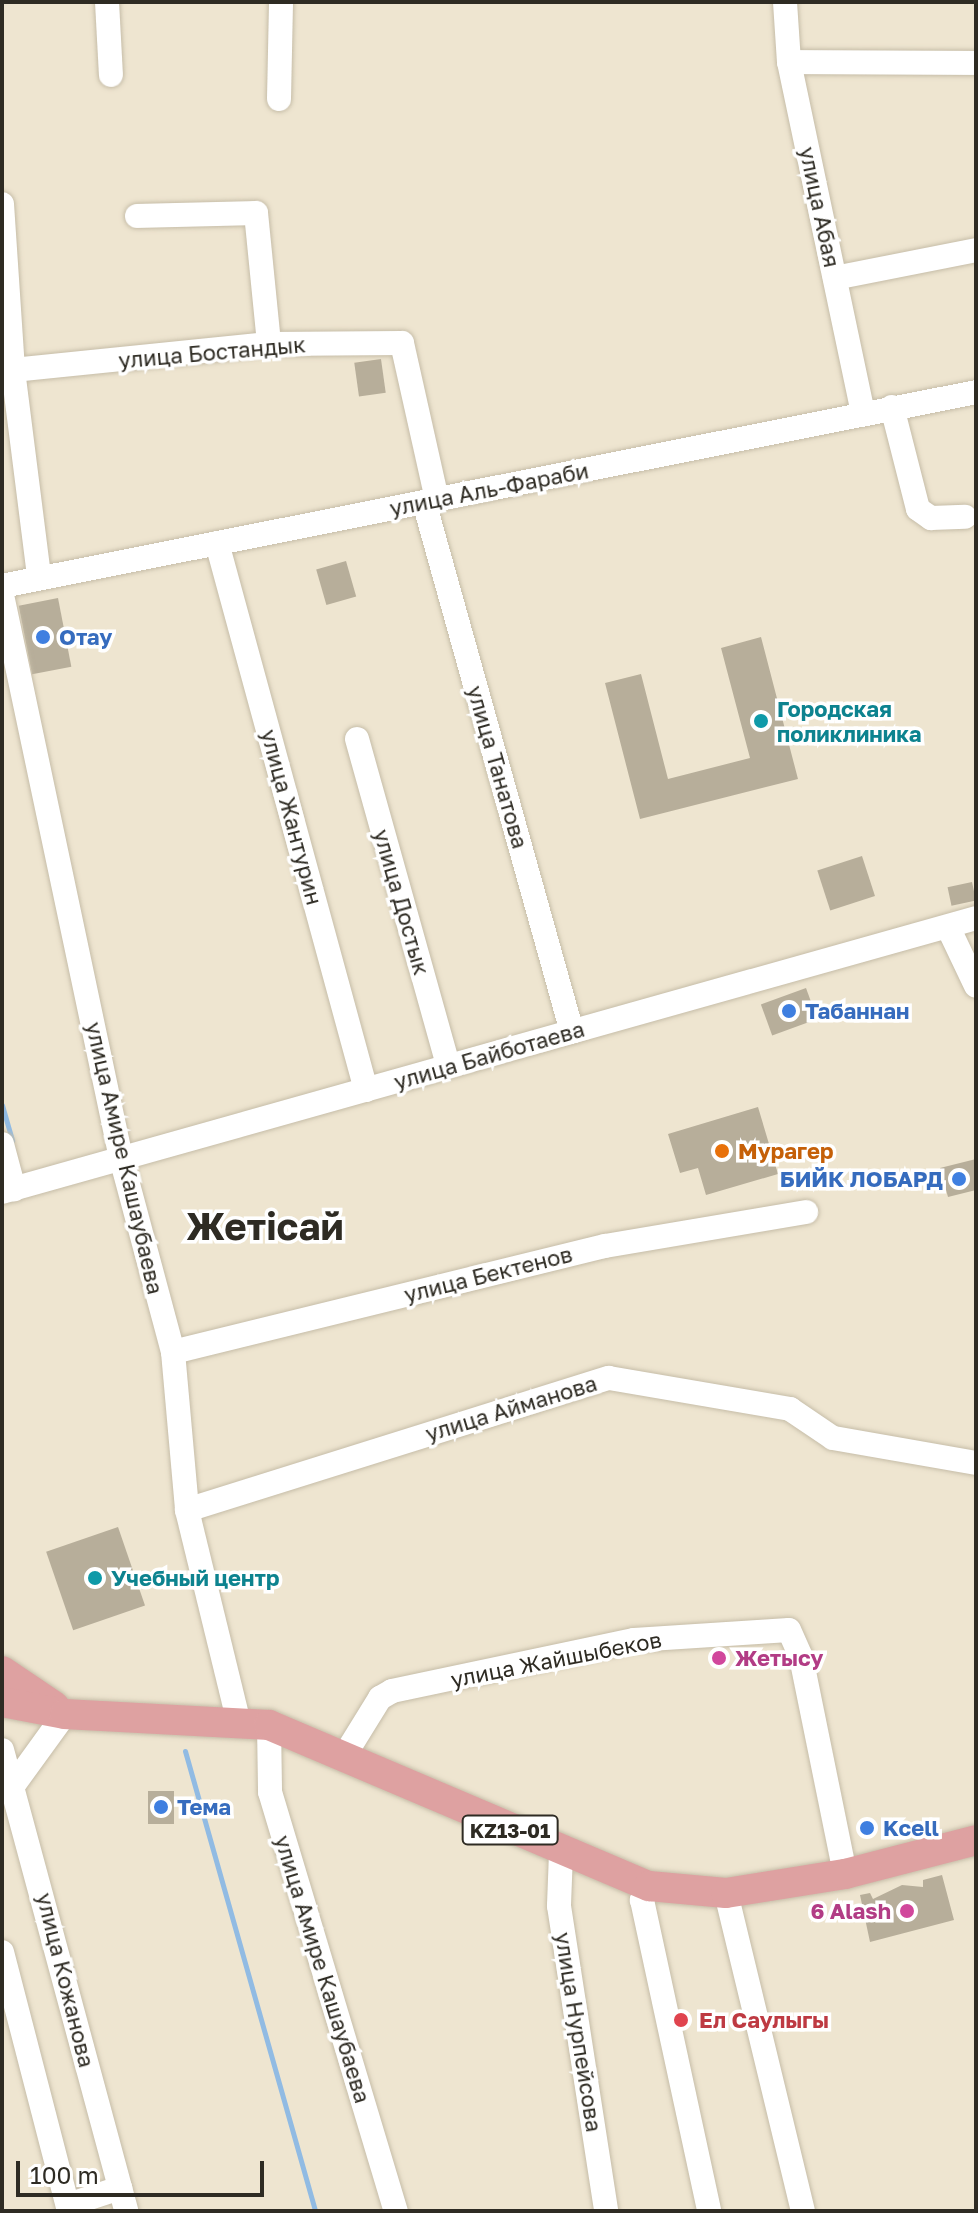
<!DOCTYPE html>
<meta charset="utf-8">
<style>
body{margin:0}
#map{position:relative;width:978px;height:2213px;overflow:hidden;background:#eee5d0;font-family:"Golos Text",sans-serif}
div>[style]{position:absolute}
.stream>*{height:5px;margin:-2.5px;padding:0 2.5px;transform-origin:2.5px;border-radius:2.5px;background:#91bbe3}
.building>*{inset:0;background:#b7ae9a;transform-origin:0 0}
.roads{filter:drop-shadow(0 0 2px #c6bda8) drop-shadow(0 0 2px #c6bda8)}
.minor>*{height:24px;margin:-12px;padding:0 12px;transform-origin:12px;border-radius:12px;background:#fff}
.major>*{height:30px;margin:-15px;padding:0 15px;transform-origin:15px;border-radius:15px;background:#dea1a1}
.dots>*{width:22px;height:22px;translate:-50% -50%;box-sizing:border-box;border:4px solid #fff;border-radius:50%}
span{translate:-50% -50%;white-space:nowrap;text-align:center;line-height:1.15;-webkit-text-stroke:7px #fff;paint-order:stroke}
.shield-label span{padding:2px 6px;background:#fff;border:2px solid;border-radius:6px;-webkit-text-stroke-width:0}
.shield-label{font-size:20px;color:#2e2b23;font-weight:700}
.street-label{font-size:22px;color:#2e2b23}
.shop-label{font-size:22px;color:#366cbe;font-weight:700}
.left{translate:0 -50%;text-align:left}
.right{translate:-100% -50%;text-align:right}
.culture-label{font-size:22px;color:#0d838f;font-weight:700}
.food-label{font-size:22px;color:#c56008;font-weight:700}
.hotel-label{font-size:22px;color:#b23c85;font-weight:700}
.health-label{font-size:22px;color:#be3a42;font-weight:700}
.town-label{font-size:38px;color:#2e2b23;font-weight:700}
.frame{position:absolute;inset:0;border:4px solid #2e2b23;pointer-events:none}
.scale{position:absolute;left:16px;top:2161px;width:248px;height:36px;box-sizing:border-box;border:4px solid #2e2b23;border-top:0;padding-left:10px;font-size:24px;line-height:28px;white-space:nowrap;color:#2e2b23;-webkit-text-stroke:6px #fff;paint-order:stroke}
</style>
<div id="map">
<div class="stream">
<i style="left:2px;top:1105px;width:37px;rotate:74deg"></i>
<i style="left:185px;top:1751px;width:478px;rotate:74.2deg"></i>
</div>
<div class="building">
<i style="left:381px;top:359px;width:34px;height:27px;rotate:82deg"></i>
<i style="left:346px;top:561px;width:37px;height:31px;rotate:74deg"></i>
<i style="left:58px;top:598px;width:70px;height:40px;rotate:79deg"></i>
<i style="clip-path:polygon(761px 637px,798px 779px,640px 819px,605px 683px,641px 674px,668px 779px,750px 758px,721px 648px)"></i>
<i style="left:862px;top:856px;width:42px;height:47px;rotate:72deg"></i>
<i style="left:972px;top:882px;width:19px;height:25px;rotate:78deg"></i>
<i style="left:806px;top:988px;width:33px;height:48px;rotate:70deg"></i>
<i style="clip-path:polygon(758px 1107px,778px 1174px,706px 1195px,698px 1168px,680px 1173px,668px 1134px)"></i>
<i style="clip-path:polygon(976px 1159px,976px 1190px,948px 1197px,940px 1168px)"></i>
<i style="left:118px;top:1527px;width:83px;height:76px;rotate:71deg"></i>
<i style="left:148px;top:1791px;width:26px;height:33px"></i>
<i style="clip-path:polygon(942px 1875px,954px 1920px,870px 1942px,860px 1895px,870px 1893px,873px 1899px,902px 1885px,923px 1887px,923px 1880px)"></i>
</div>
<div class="roads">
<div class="minor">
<i style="left:107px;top:2px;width:73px;rotate:86.9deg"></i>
<i style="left:785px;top:2px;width:60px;rotate:86.2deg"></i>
<i style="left:789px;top:62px;width:358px;rotate:78.1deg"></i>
<i style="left:789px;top:62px;width:187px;rotate:0.3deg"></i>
<i style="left:279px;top:99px;width:97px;rotate:-88.8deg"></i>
<i style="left:2px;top:204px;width:166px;rotate:86.2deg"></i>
<i style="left:13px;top:370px;width:209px;rotate:82.8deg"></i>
<i style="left:137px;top:216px;width:119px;rotate:-1.4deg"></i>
<i style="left:256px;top:213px;width:132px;rotate:84.3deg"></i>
<i style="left:835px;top:278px;width:144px;rotate:-11.2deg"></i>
<i style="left:13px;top:370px;width:257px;rotate:-5.8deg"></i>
<i style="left:269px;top:344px;width:133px;rotate:-0.4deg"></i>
<i style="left:402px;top:343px;width:161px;rotate:77.4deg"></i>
<i style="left:892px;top:407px;width:105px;rotate:75.7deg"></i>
<i style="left:918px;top:509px;width:16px;rotate:35deg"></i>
<i style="left:931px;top:518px;width:34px;rotate:-2deg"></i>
<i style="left:424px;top:502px;width:550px;rotate:74.4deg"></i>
<i style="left:217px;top:543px;width:567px;rotate:74.76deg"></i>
<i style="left:2px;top:586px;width:993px;rotate:-11.26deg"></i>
<i style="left:2px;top:595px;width:575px;rotate:78.07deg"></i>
<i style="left:121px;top:1158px;width:201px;rotate:75deg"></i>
<i style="left:173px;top:1352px;width:159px;rotate:84.9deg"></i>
<i style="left:187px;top:1510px;width:216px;rotate:76.3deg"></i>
<i style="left:357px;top:739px;width:338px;rotate:74.4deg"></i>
<i style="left:948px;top:927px;width:65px;rotate:64.6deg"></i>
<i style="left:2px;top:1144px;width:47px;rotate:75.1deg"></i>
<i style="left:2px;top:1192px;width:1012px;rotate:-15.71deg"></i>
<i style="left:173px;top:1352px;width:445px;rotate:-13.8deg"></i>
<i style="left:605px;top:1246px;width:204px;rotate:-9.6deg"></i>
<i style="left:187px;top:1510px;width:442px;rotate:-17.4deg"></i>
<i style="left:609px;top:1378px;width:184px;rotate:9.7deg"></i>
<i style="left:790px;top:1409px;width:52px;rotate:34deg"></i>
<i style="left:833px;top:1438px;width:145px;rotate:9.9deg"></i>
<i style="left:269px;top:1725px;width:67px;rotate:89.1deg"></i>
<i style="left:270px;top:1792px;width:438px;rotate:73.3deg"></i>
<i style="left:2px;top:1750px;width:477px;rotate:74.9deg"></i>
<i style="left:346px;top:1753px;width:65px;rotate:-58.3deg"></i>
<i style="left:380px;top:1698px;width:14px;rotate:-30deg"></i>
<i style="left:392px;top:1691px;width:247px;rotate:-11.9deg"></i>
<i style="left:634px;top:1640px;width:155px;rotate:-3.7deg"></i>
<i style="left:789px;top:1630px;width:30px;rotate:66deg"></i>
<i style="left:801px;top:1657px;width:221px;rotate:78.5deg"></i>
<i style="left:15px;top:1783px;width:85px;rotate:-54.1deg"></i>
<i style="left:561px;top:1853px;width:53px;rotate:92.2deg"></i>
<i style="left:559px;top:1906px;width:309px;rotate:81.2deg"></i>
<i style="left:649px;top:1886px;width:16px;rotate:117deg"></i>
<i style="left:642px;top:1900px;width:318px;rotate:77.8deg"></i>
<i style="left:726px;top:1893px;width:327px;rotate:76.4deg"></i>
<i style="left:2px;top:1952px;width:268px;rotate:75.5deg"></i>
<i style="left:68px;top:2205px;width:55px;rotate:-18.1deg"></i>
</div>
<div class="major">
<i style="left:2px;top:1671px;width:63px;rotate:33.9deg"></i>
<i style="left:2px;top:1702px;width:64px;rotate:10.8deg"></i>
<i style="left:65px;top:1714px;width:204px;rotate:3.1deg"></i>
<i style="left:269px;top:1725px;width:413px;rotate:23deg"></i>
<i style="left:649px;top:1886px;width:77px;rotate:5.2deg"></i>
<i style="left:726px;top:1893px;width:121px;rotate:-9.1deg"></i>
<i style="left:845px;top:1874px;width:135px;rotate:-14.5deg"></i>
</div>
</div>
<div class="dots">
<i style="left:43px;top:637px;background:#3f7fe0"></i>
<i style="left:761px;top:721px;background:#0f9aa8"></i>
<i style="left:789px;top:1011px;background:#3f7fe0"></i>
<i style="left:722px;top:1151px;background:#e8710a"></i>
<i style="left:959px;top:1179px;background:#3f7fe0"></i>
<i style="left:95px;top:1578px;background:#0f9aa8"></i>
<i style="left:719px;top:1658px;background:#d1479c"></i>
<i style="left:161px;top:1807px;background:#3f7fe0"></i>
<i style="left:867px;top:1828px;background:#3f7fe0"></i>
<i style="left:907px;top:1911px;background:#d1479c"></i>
<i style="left:681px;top:2020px;background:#e0444e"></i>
</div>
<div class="shield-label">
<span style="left:510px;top:1830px">KZ13-01</span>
</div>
<div class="street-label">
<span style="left:820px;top:207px;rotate:78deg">улица Абая</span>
<span style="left:212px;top:352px;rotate:-5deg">улица Бостандык</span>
<span style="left:489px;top:489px;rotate:-11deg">улица Аль-Фараби</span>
<span style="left:498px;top:767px;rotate:74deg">улица Танатова</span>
<span style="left:292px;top:817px;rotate:75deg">улица Жантурин</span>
<span style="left:402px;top:902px;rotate:74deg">улица Достык</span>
<span style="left:489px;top:1055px;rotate:-16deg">улица Байботаева</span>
<span style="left:125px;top:1158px;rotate:77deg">улица Амире Кашаубаева</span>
<span style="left:488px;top:1274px;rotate:-14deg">улица Бектенов</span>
<span style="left:511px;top:1408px;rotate:-17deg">улица Айманова</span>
<span style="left:556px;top:1659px;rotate:-11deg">улица Жайшыбеков</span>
<span style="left:323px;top:1969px;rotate:73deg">улица Амире Кашаубаева</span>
<span style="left:66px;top:1980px;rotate:76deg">улица Кожанова</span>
<span style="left:579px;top:2032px;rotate:81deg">улица Нурпейсова</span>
</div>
<div class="shop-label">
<span class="left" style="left:59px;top:637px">Отау</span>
<span class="left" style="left:805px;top:1011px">Табаннан</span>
<span class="right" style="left:943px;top:1179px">БИЙК ЛОБАРД</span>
<span class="left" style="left:177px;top:1807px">Тема</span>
<span class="left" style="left:883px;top:1828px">Kcell</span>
</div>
<div class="culture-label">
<span class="left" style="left:777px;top:721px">Городская<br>поликлиника</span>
<span class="left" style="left:111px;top:1578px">Учебный центр</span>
</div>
<div class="food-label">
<span class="left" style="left:738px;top:1151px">Мурагер</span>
</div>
<div class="hotel-label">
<span class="left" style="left:735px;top:1658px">Жетысу</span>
<span class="right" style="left:891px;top:1911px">6 Alash</span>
</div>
<div class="health-label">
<span class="left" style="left:699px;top:2020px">Ел Саулыгы</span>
</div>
<div class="town-label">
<span style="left:265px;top:1226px">Жетісай</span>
</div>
<div class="frame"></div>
<div class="scale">100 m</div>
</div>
